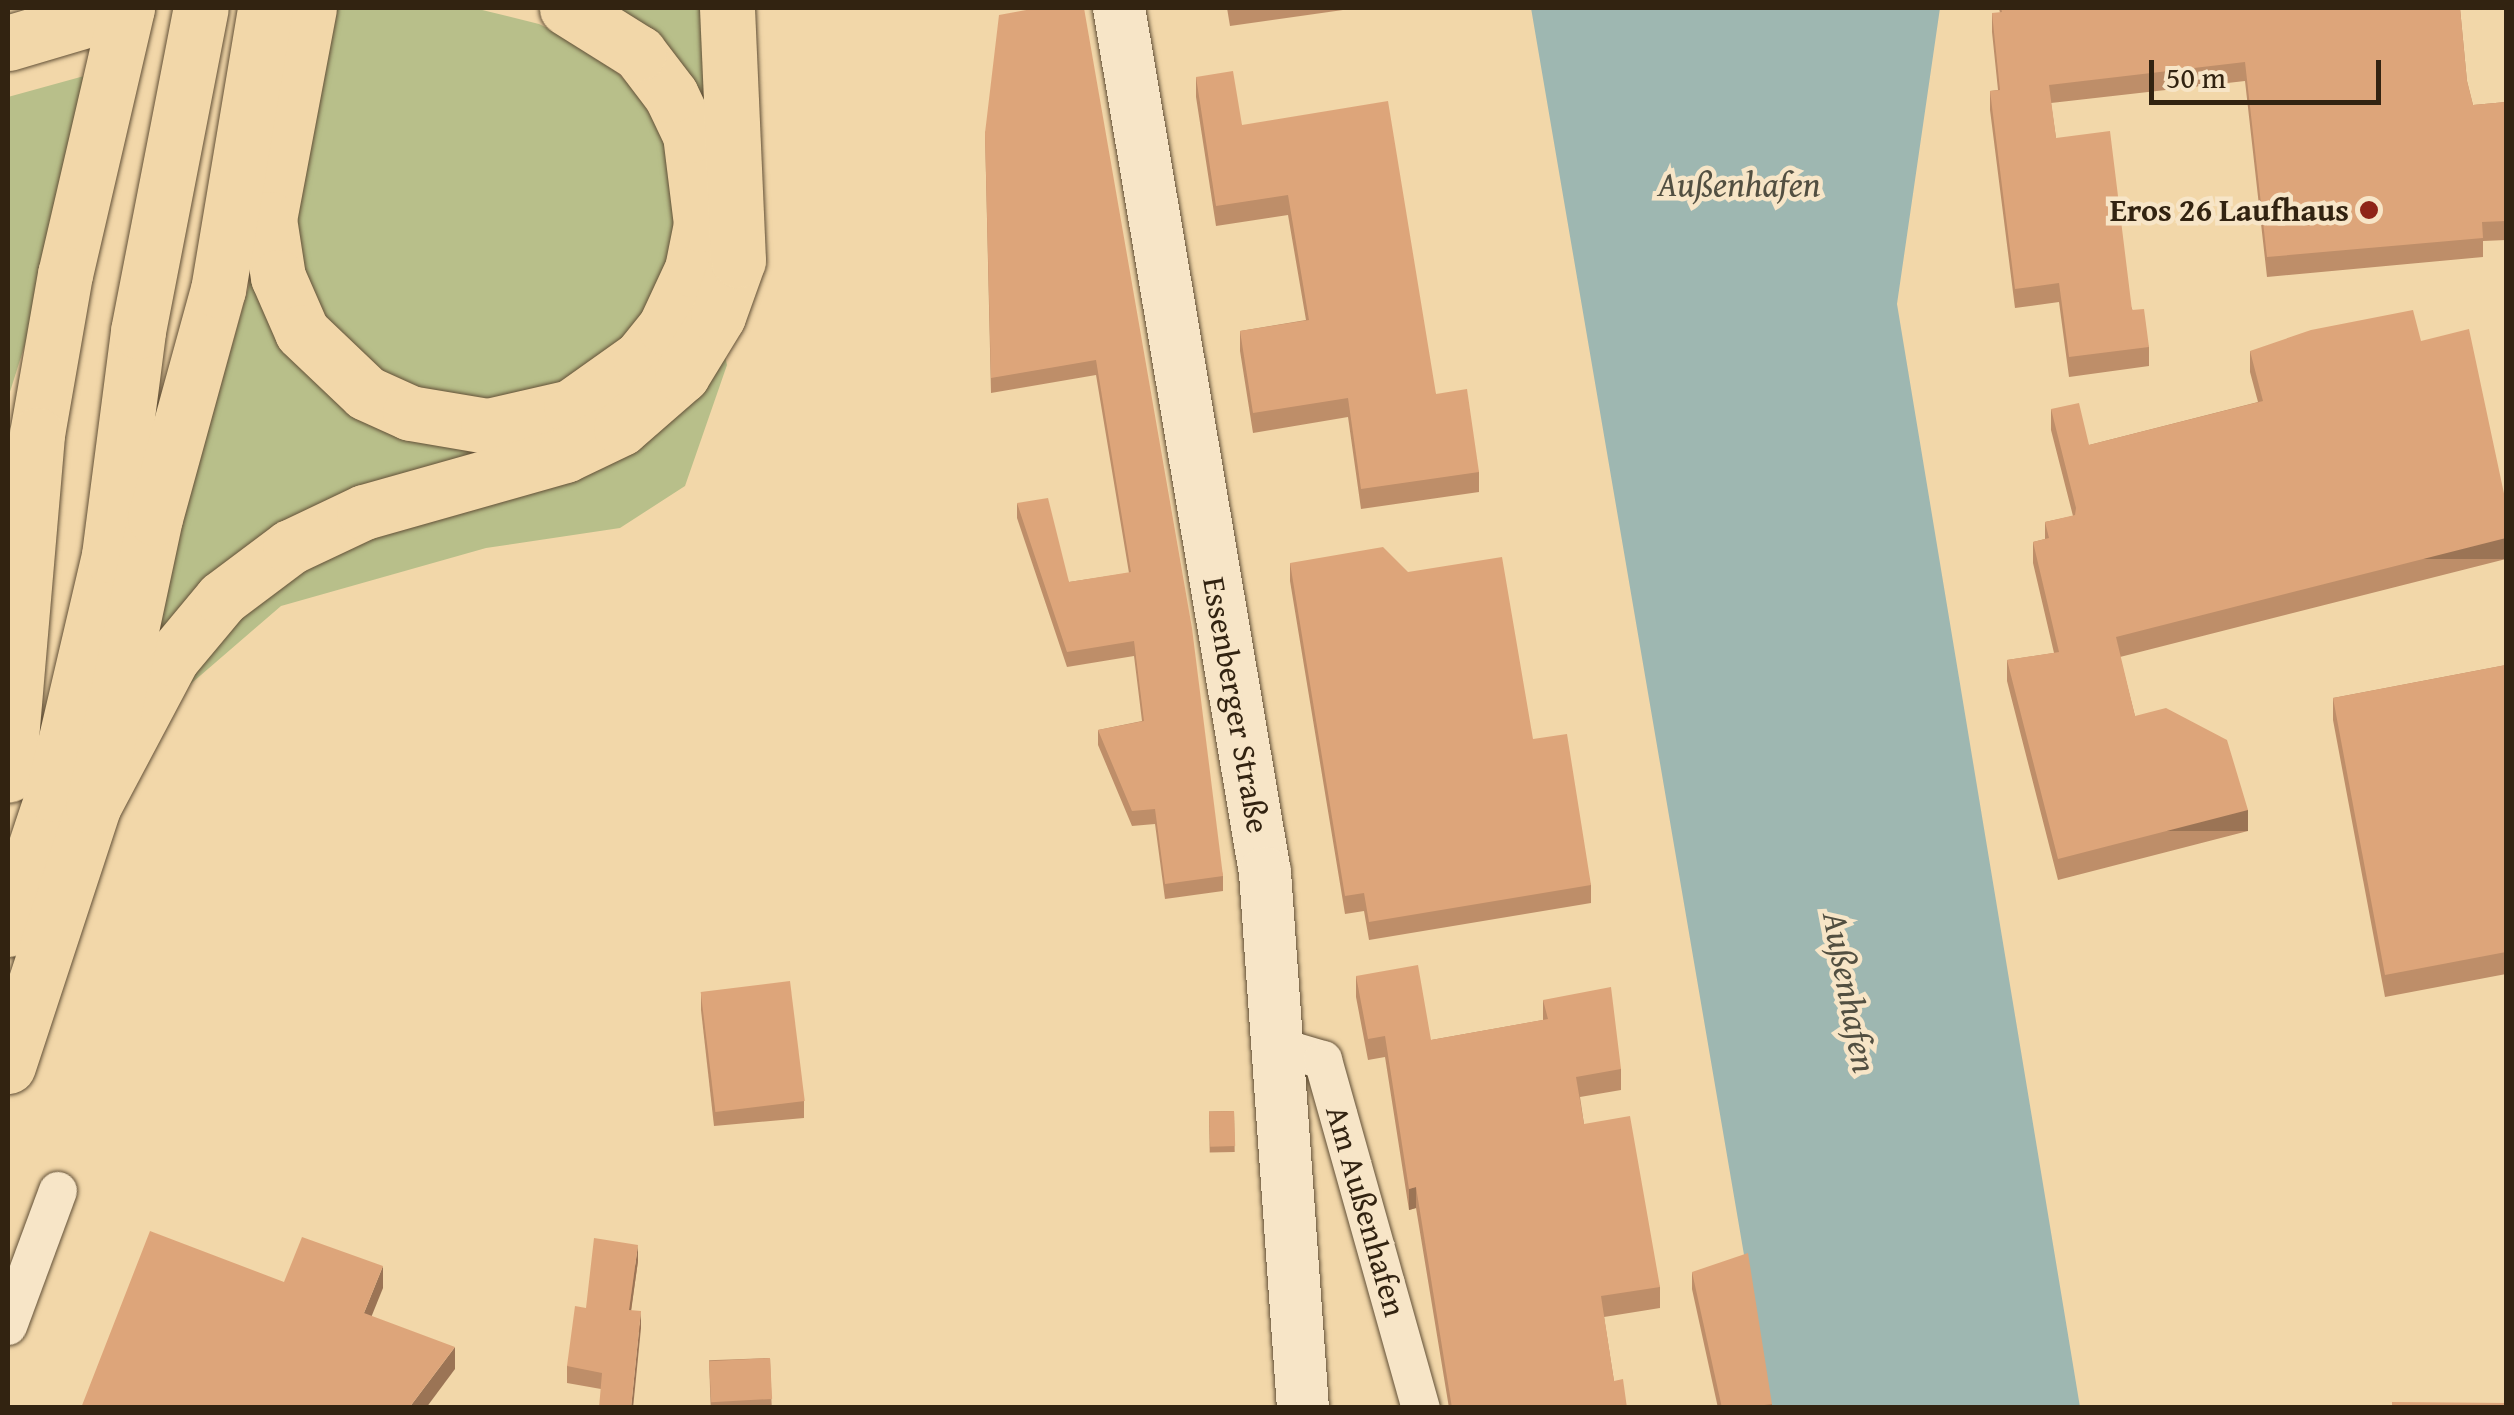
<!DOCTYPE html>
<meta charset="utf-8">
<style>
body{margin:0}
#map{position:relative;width:2514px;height:1415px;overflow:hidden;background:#f2d7a9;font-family:"Gentium Book Plus",serif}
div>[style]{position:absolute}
.green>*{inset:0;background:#b8bf8a}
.water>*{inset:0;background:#9eb7b1}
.roads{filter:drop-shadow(0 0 2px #625037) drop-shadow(0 0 2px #625037)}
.street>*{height:38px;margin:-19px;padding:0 19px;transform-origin:19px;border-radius:19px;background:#f7e5c7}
.secondary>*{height:52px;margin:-26px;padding:0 26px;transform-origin:26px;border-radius:26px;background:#f7e5c7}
.highway>*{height:55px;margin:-27.5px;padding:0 27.5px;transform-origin:27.5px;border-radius:27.5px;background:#f2d7a9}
.wall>*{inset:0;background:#be8e69;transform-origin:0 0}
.shaded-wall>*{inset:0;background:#9b7455;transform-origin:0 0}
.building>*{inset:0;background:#dda57a;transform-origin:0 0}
.dots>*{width:28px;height:28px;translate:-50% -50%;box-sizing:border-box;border:5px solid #f7e5c7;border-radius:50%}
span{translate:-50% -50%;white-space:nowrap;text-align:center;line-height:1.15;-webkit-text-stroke:9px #f7e5c7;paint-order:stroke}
.poi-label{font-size:32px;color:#322311;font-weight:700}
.right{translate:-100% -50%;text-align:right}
.street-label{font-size:32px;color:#322311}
.water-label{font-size:35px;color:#524f41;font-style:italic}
.frame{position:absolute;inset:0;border:10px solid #322311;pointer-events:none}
.scale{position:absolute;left:2149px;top:60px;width:232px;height:45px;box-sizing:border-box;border:5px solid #322311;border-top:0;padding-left:12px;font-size:30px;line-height:35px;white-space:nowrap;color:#322311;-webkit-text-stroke:8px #f7e5c7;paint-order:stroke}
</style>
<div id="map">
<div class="green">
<i style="clip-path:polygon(326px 8px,474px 8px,539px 24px,595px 51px,636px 91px,663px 137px,678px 188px,672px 255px,645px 316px,602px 360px,553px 391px,491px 402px,434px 397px,376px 368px,331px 328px,298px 271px,288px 190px)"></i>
<i style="clip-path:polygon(606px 8px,711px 8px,724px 185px)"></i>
<i style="clip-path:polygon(95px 73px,33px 319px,8px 398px,8px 97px)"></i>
<i style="clip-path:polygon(256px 260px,416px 432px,678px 351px,433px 474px,141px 669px)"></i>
<i style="clip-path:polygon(725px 356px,727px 365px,685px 486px,620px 528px,486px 548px,281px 606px,157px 713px,217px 631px,349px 537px,609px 465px,648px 440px)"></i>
</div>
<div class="water">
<i style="clip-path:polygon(1531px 8px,1940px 8px,1897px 304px,2080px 1407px,1770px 1407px)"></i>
</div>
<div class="roads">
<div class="street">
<i style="left:1279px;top:1047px;width:46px;rotate:16.5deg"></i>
<i style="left:1323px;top:1060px;width:362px;rotate:74.3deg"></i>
<i style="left:8px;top:1326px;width:144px;rotate:-69.7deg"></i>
</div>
<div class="secondary">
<i style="left:1119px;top:8px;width:877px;rotate:80.42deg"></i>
<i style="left:1265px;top:873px;width:536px;rotate:85.94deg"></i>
</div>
<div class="highway">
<i style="left:309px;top:8px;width:215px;rotate:100.7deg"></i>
<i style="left:269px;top:219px;width:59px;rotate:81.2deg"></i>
<i style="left:278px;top:277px;width:60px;rotate:66.4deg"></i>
<i style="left:302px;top:332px;width:88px;rotate:43.6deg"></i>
<i style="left:366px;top:393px;width:48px;rotate:24.4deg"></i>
<i style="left:410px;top:413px;width:79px;rotate:9.5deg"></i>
<i style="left:488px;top:426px;width:85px;rotate:-12.9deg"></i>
<i style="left:571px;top:407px;width:85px;rotate:-35.4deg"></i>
<i style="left:640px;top:358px;width:40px;rotate:-51deg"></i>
<i style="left:665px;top:327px;width:64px;rotate:-65deg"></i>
<i style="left:692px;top:269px;width:46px;rotate:-78.7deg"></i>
<i style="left:701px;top:224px;width:90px;rotate:-97deg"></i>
<i style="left:690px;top:135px;width:44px;rotate:-115.4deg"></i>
<i style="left:671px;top:95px;width:53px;rotate:-127.3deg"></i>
<i style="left:639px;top:53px;width:85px;rotate:-148deg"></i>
<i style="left:8px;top:43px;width:124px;rotate:-16.4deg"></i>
<i style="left:127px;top:8px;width:273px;rotate:103.1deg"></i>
<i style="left:65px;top:274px;width:163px;rotate:99.9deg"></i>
<i style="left:37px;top:435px;width:341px;rotate:94.9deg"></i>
<i style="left:93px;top:807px;width:169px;rotate:-62.1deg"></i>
<i style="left:172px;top:658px;width:78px;rotate:-50.2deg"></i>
<i style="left:222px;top:598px;width:85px;rotate:-36.9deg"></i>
<i style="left:290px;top:547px;width:82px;rotate:-25.3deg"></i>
<i style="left:364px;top:512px;width:209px;rotate:-15.8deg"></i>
<i style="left:565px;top:455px;width:62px;rotate:-25.7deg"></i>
<i style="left:621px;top:428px;width:81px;rotate:-41deg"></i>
<i style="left:682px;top:375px;width:69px;rotate:-58.6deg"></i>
<i style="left:718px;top:316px;width:59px;rotate:-70.3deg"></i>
<i style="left:738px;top:260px;width:252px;rotate:-92.5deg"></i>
<i style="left:8px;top:929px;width:142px;rotate:-71.6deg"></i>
<i style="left:53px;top:794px;width:245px;rotate:-76.8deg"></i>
<i style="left:109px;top:555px;width:226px;rotate:-82.6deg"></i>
<i style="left:138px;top:331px;width:329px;rotate:-79deg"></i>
<i style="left:8px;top:1066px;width:273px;rotate:-71.8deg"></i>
<i style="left:93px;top:807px;width:296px;rotate:-77.9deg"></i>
<i style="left:155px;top:518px;width:237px;rotate:-74.6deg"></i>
<i style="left:218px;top:290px;width:286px;rotate:-80.5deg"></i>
</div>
</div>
<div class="wall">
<i style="clip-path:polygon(1227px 8px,1357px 8px,1230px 26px)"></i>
<i style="clip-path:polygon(1999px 8px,2460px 8px,2467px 81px,2473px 105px,2506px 102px,2506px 240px,2483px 241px,2483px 257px,2267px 277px,2245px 81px,2051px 103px,2056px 138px,2149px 347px,2149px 366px,2069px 377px,2059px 302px,2015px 308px,1990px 110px,1990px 91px,1998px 90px,1992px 32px,1992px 13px,2000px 13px)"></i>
<i style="clip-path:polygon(1036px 9px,1223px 876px,1223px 891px,1165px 899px,1155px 824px,1132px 826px,1098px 745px,1098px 730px,1142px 721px,1134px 656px,1067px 667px,1017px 518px,1017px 503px,1069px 582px,1129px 573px,1096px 375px,991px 393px,985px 133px)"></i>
<i style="clip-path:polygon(1196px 77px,1242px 125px,1436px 394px,1479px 472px,1479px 492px,1361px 509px,1348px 417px,1253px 433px,1240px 351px,1240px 331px,1306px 320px,1288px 215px,1216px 226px,1196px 97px)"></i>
<i style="clip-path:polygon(2421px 341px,2506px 503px,2506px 559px,2120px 657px,2135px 716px,2248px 831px,2058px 880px,2007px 681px,2007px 660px,2054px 653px,2033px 563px,2033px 542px,2045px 539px,2045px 522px,2073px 516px,2051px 430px,2051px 409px,2089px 445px,2258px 402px,2250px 372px,2250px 351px)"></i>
<i style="clip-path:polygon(1290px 563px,1533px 739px,1591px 885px,1591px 903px,1369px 940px,1364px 911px,1345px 914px,1290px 581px)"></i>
<i style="clip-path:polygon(2506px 665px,2506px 974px,2385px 997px,2333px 720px,2333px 698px)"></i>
<i style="clip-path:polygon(1356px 976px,1431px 1040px,1543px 1020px,1543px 1000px,1621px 1069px,1621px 1090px,1580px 1097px,1584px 1124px,1660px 1287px,1660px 1308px,1604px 1317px,1614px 1381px,1627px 1408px,1449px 1408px,1416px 1208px,1409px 1210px,1385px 1057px,1368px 1060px,1356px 997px)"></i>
<i style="clip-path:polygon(701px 994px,804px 1101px,804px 1118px,714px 1126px,701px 1010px)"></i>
<i style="left:1234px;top:1111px;width:41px;height:25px;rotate:89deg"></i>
<i style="clip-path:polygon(638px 1261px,631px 1310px,641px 1328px,601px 1389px,567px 1383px,567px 1366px)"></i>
<i style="clip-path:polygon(1692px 1272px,1772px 1404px,1772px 1408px,1718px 1408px,1692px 1289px)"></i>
<i style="left:770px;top:1358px;width:50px;height:61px;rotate:88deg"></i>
</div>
<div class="shaded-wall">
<i style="left:2506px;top:538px;width:21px;height:402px;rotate:90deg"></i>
<i style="left:2248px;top:810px;width:21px;height:196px;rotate:90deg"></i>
<i style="clip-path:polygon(1416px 1187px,1416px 1208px,1409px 1210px,1409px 1189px)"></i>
<i style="clip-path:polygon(638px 1245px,638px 1261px,629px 1326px,629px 1310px)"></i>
<i style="clip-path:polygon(383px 1266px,383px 1288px,364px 1335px,364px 1313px)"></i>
<i style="clip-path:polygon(641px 1311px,641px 1328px,633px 1408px,631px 1408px)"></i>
<i style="clip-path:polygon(455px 1347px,455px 1369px,426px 1408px,409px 1408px)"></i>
</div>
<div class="building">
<i style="clip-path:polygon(1037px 8px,1084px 8px,1192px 628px,1223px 876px,1165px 884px,1155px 809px,1132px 811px,1098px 730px,1144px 721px,1134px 641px,1067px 652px,1017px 503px,1048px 498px,1069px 582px,1131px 572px,1096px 360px,991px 378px,985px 133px,999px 15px)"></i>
<i style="clip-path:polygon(2001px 8px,2460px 8px,2467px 81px,2473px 105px,2506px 102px,2506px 221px,2482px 222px,2483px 238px,2267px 257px,2245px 62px,2049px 85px,2056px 138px,2110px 131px,2132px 310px,2144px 309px,2149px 347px,2069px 357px,2059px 283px,2015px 289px,1990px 91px,2000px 90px,1992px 13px,2002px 12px)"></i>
<i style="clip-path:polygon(1233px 71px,1242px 125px,1388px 101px,1436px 394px,1467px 389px,1479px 472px,1361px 489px,1348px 398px,1253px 413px,1240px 331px,1309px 320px,1288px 195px,1216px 206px,1196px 77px)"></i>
<i style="clip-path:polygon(2413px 310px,2421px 341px,2469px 329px,2506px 503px,2506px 538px,2116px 637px,2135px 716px,2166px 708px,2227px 740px,2248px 810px,2058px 859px,2007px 660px,2059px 652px,2033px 542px,2049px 538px,2045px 522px,2075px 515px,2076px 508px,2051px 409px,2079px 403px,2089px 445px,2263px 401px,2250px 351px,2311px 330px)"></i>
<i style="clip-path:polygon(1383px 547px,1408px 572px,1502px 557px,1533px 739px,1567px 734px,1591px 885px,1369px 922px,1364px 893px,1345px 896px,1290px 563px)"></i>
<i style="clip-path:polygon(2506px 665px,2506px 952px,2385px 975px,2333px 698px)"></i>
<i style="clip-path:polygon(1418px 965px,1431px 1040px,1548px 1019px,1543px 1000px,1611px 987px,1621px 1069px,1576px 1077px,1584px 1124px,1630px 1116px,1660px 1287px,1601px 1296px,1614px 1381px,1623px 1379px,1627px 1408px,1452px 1408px,1416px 1187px,1409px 1189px,1385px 1036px,1368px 1039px,1356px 976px)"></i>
<i style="left:790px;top:981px;width:121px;height:90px;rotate:83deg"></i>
<i style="left:1234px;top:1111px;width:35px;height:25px;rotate:88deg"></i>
<i style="clip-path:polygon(150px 1231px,284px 1282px,302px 1237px,383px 1266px,364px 1313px,455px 1347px,409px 1408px,81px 1408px)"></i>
<i style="clip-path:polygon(594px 1238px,638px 1245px,629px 1310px,641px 1311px,631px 1408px,599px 1408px,602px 1373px,567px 1366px,575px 1306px,586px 1308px)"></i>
<i style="clip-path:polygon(1748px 1253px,1772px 1404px,1741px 1408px,1722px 1408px,1692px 1272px)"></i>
<i style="left:770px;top:1358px;width:41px;height:61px;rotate:87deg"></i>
<i style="clip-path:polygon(2392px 1402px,2506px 1403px,2506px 1408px,2392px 1408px)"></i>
</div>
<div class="dots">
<i style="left:2369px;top:210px;background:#8f2418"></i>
</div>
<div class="poi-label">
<span class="right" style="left:2349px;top:210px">Eros 26 Laufhaus</span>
</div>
<div class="street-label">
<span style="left:1236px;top:705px;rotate:80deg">Essenberger Straße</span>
<span style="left:1366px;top:1211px;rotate:74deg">Am Außenhafen</span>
</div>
<div class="water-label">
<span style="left:1739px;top:184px">Außenhafen</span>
<span style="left:1850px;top:992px;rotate:79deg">Außenhafen</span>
</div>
<div class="frame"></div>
<div class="scale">50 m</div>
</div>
